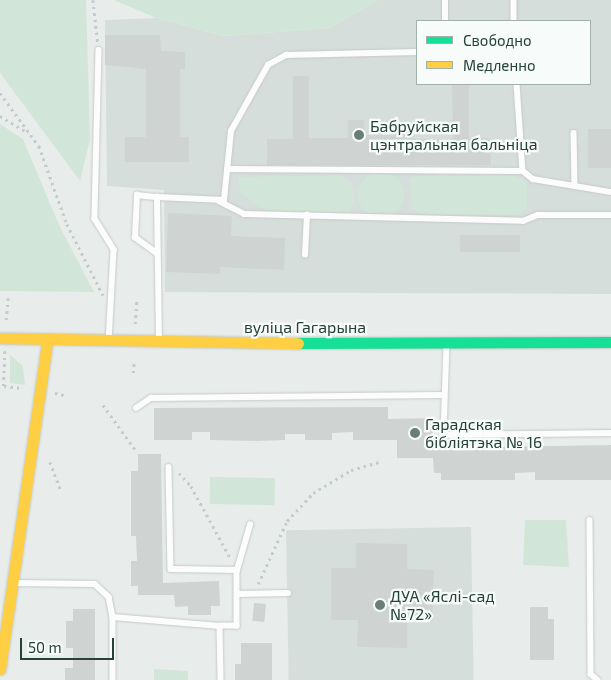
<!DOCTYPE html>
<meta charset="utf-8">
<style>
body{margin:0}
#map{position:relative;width:611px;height:680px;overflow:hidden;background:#e8edeb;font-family:"Exo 2",sans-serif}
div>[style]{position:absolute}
.built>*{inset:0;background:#d6dedb;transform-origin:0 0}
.green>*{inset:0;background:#d1e6d8;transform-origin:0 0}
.round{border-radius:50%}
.building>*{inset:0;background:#cfd4d2;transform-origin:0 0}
.path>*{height:2.5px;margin-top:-1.25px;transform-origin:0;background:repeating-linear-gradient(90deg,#c3ccca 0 2.5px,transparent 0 6.5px)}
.roads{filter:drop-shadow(0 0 1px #c5cac8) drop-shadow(0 0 1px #c5cac8)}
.lane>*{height:5.5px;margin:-2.75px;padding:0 2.75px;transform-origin:2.75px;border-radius:2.75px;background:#fcfcfc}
.fast>*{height:11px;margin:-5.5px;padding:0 5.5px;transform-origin:5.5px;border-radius:5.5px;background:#16e098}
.slow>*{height:11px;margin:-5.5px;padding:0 5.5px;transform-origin:5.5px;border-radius:5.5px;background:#ffcf43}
.dots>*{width:14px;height:14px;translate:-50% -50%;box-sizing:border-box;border:2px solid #f7fbf9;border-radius:50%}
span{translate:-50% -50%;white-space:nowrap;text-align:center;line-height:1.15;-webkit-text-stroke:4.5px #f7fbf9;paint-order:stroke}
.poi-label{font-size:16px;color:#24423a}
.left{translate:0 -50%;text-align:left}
.street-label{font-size:16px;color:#24423a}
.legend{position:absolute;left:416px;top:20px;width:175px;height:65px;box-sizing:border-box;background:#f7fbf9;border:1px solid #a3b1ad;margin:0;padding:6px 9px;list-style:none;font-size:15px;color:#24423a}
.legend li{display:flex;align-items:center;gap:10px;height:25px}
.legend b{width:25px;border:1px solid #a3b1ad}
.scale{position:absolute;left:20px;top:638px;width:94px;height:22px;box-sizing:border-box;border:2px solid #24423a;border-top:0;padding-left:6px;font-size:15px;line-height:18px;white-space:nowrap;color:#24423a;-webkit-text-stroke:4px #f7fbf9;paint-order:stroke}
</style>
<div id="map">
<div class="built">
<i style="clip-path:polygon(evenodd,378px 0,611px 0,611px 294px,165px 292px,164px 190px,107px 186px,105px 20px,156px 18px,224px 36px,329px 28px,378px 0,417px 21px,590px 21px,590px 84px,417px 84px,417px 21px)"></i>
<i style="left:471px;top:527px;width:153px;height:185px;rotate:89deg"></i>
</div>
<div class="green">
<i style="clip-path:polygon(0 0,86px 0,90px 140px,80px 181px,0 73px)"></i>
<i style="clip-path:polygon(114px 0,378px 0,329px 28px,224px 36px,156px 18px)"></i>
<i style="clip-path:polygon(0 124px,23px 139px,59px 225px,94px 292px,0 291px)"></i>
<i class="round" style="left:358px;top:172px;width:46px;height:46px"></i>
<i style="clip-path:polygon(340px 175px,352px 184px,354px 204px,346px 216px,269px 213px,240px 192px,239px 177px)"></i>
<i style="clip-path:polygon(416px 176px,516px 176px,527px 182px,527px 207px,518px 215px,422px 214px,412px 209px,409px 180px)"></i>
<i style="clip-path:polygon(10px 355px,23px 366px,25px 385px,10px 383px)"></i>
<i style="left:210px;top:477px;width:65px;height:27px;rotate:1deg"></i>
<i style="clip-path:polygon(525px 520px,566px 520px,569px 567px,523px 565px)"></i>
<i style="clip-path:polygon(154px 669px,188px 671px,188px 680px,154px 680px)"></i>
</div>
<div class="building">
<i style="clip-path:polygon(105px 35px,160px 35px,161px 51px,185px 52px,185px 69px,180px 69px,180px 137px,189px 137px,189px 162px,125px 162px,125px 137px,146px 137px,146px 69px,105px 65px)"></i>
<i style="clip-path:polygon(293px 76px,309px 76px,309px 138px,348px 138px,348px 120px,364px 120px,364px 135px,394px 135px,394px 121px,412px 121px,412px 139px,453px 139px,452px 84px,469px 84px,469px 138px,490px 138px,491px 165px,267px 165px,267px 139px,293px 139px)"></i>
<i style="left:588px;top:129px;width:23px;height:39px"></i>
<i style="clip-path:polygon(168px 213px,232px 216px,231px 236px,285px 238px,284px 270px,220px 267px,220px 274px,166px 272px)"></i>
<i style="left:460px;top:235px;width:60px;height:17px"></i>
<i style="clip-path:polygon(388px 407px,388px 419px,433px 418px,433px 448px,611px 445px,611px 480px,535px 480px,535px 472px,515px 473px,515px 480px,441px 480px,441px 473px,434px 473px,433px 458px,397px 458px,397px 440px,353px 440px,353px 432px,332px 433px,332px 440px,305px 440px,305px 434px,285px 434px,285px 440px,257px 441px,210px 440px,210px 432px,192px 432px,192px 440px,154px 440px,154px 408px)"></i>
<i style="clip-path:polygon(138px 454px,161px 454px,163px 583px,219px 581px,220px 606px,211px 606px,211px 615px,188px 615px,188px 606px,175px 607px,174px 595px,138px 595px,138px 586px,131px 586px,131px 561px,137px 561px,136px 536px,131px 536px,131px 471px,138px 471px)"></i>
<i style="clip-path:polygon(356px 543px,407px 544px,407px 569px,434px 570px,432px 622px,407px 622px,407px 648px,357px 647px,358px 620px,331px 620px,331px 568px,356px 568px)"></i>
<i style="left:254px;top:603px;width:12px;height:18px;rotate:5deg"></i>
<i style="clip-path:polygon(530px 607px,548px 607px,548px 619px,554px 619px,554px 660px,530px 660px)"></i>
<i style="clip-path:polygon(73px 609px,95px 609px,95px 680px,65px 680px,65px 668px,73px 668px,73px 648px,66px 648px,66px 621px,73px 621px)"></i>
<i style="clip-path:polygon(241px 643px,272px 643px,272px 680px,235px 680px,235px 664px,241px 664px)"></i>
</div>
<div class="path">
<i style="left:93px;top:0;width:43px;rotate:83.4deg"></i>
<i style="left:0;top:93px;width:66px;rotate:53.7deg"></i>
<i style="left:39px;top:146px;width:83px;rotate:70.3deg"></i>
<i style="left:67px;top:224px;width:80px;rotate:63.1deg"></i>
<i style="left:0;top:116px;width:33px;rotate:31deg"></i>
<i style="left:6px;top:320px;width:22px;rotate:-85deg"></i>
<i style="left:135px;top:324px;width:26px;rotate:-86deg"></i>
<i style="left:5px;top:351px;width:35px;rotate:92deg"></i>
<i style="left:4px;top:386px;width:17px;rotate:7deg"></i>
<i style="left:133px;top:373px;width:12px;rotate:-85deg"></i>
<i style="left:55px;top:393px;width:9px;rotate:13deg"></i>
<i style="left:103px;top:405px;width:58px;rotate:54.1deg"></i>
<i style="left:50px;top:462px;width:31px;rotate:69deg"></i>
<i style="left:179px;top:473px;width:18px;rotate:47deg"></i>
<i style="left:191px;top:486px;width:83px;rotate:61.3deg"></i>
<i style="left:258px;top:584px;width:69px;rotate:-65.3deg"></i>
<i style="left:287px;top:521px;width:38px;rotate:-47deg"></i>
<i style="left:313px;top:493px;width:44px;rotate:-31.2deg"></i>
<i style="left:351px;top:470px;width:32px;rotate:-16deg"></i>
</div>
<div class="roads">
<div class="lane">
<i style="left:514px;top:0;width:21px;rotate:90deg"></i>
<i style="left:445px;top:21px;width:21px;rotate:-90deg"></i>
<i style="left:99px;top:50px;width:169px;rotate:91.4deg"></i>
<i style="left:95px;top:219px;width:36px;rotate:58deg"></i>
<i style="left:114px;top:250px;width:92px;rotate:93.1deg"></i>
<i style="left:517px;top:84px;width:87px;rotate:86.1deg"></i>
<i style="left:574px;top:133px;width:51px;rotate:88.9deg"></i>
<i style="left:227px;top:169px;width:296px;rotate:0.4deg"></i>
<i style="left:523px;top:171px;width:13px;rotate:39deg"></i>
<i style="left:533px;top:179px;width:79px;rotate:9.5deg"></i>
<i style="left:219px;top:201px;width:28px;rotate:27deg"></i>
<i style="left:244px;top:214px;width:279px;rotate:1.4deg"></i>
<i style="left:523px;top:221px;width:16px;rotate:-22deg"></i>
<i style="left:538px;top:215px;width:73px"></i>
<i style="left:156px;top:253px;width:26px;rotate:-144deg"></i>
<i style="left:135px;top:238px;width:43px;rotate:-87.3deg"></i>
<i style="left:137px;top:195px;width:20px;rotate:6deg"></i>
<i style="left:305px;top:255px;width:40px;rotate:-87.1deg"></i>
<i style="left:159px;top:343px;width:146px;rotate:-90.8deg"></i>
<i style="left:157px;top:197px;width:67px;rotate:2.6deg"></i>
<i style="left:224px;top:200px;width:69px;rotate:-84.2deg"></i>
<i style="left:231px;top:131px;width:76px;rotate:-60.7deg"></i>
<i style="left:268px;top:65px;width:21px;rotate:-29deg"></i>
<i style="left:286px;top:55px;width:131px;rotate:-1.3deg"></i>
<i style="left:447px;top:344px;width:91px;rotate:91.9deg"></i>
<i style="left:444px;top:435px;width:167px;rotate:-0.7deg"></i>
<i style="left:136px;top:408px;width:18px;rotate:-34deg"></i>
<i style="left:151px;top:398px;width:293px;rotate:-0.6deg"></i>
<i style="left:169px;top:467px;width:102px;rotate:88.9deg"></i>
<i style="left:171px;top:569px;width:66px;rotate:0.9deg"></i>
<i style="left:237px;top:570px;width:56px;rotate:90deg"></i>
<i style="left:237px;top:626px;width:17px;rotate:180deg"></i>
<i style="left:590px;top:520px;width:154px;rotate:89.6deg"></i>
<i style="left:591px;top:674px;width:9px;rotate:41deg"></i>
<i style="left:237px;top:570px;width:47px;rotate:-73.9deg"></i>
<i style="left:13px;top:583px;width:82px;rotate:0.7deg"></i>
<i style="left:95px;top:584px;width:19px;rotate:43deg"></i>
<i style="left:109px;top:597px;width:20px;rotate:79deg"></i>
<i style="left:113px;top:617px;width:63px;rotate:90deg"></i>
<i style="left:238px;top:594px;width:50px;rotate:-1.1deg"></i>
<i style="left:113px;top:617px;width:107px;rotate:4.8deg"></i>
<i style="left:220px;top:626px;width:54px;rotate:88.9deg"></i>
</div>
<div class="fast">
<i style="left:298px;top:343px;width:313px;rotate:-0.2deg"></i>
</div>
<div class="slow">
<i style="left:0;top:338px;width:298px;rotate:1deg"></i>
<i style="left:0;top:669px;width:331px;rotate:-81.8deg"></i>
</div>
</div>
<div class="dots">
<i style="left:359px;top:135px;background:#697e78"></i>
<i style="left:415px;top:433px;background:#697e78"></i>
<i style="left:380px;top:605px;background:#697e78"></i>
</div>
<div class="poi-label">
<span class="left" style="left:370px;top:135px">Бабруйская<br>цэнтральная бальніца</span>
<span class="left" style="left:425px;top:433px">Гарадская<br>бібліятэка № 16</span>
<span class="left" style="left:390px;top:605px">ДУА «Яслі-сад<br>№72»</span>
</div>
<div class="street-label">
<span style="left:305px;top:327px">вуліца Гагарына</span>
</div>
<ul class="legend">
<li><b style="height:6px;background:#16e098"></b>Свободно</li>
<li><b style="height:6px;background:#ffcf43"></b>Медленно</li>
</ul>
<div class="scale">50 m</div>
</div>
